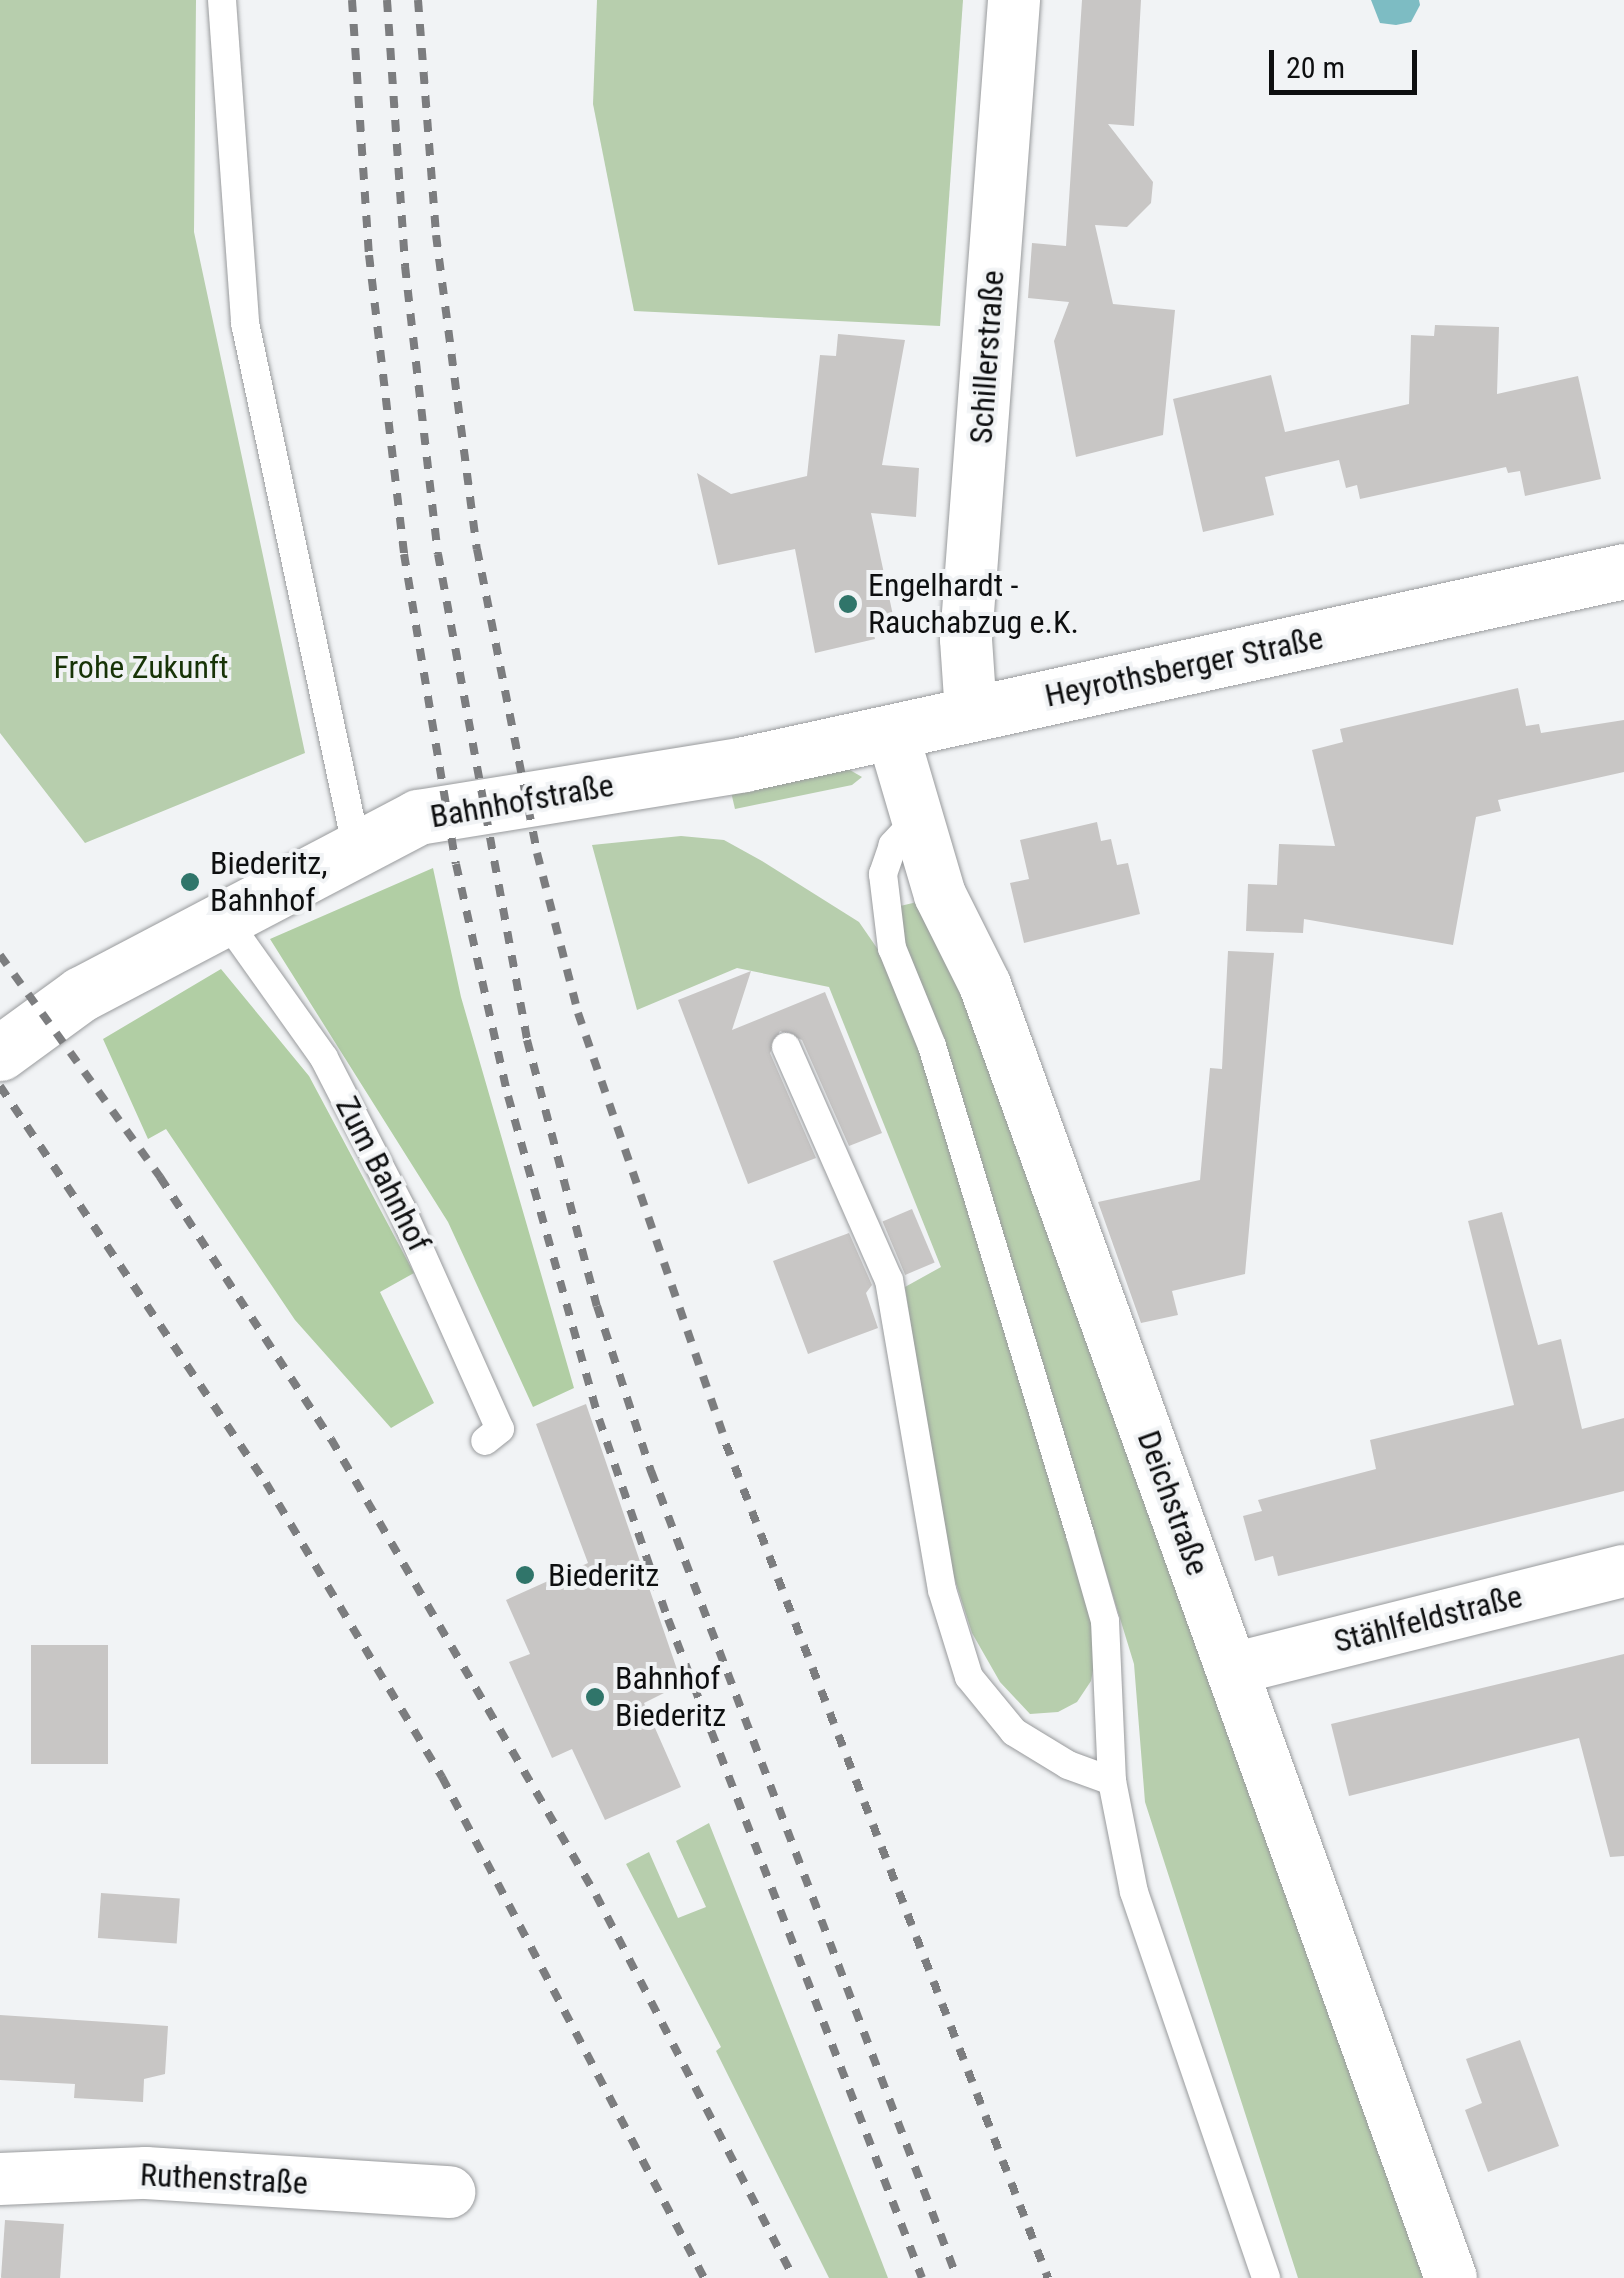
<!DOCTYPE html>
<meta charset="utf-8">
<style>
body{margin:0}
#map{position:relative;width:1624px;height:2278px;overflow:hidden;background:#f1f3f5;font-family:"Roboto Condensed",sans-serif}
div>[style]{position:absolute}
.green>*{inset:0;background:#b7cead}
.forest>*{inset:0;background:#b1cea4}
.water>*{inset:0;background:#7dbcc3}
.building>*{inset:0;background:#c8c6c5;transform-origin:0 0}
.roads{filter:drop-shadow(0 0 2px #999b9d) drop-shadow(0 0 2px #999b9d)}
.lane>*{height:28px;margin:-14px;padding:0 14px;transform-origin:14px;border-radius:14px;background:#fff}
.street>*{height:52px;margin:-26px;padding:0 26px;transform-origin:26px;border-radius:26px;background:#fff}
.secondary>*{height:55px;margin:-27.5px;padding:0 27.5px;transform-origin:27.5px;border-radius:27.5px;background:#fff}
.rail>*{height:8px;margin-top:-4px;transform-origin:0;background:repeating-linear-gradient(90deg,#7c7d7f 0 12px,transparent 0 24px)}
.dots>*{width:28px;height:28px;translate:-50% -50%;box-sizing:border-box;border:5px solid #f1f3f5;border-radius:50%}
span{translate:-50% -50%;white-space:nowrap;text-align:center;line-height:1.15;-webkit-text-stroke:8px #f1f3f5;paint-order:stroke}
.street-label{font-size:32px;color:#0e0f10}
.poi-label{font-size:32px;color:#0e0f10}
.left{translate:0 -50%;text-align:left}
.park-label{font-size:32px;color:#173307}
.scale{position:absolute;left:1269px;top:50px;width:148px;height:45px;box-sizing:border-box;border:5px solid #0e0f10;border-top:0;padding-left:12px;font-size:30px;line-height:35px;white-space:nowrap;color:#0e0f10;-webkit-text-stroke:8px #f1f3f5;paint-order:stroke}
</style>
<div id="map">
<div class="green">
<i style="clip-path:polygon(0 0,196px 0,194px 232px,305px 753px,85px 843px,0 733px)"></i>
<i style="clip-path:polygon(597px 0,963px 0,940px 326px,634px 311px,593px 104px)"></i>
<i style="clip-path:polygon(843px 766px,862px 777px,852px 785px,735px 809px,731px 792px)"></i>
<i style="clip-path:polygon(681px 836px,724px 840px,762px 861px,859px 922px,888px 964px,917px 1033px,1081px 1569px,1097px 1650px,1091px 1681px,1077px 1702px,1058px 1712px,1030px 1714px,1000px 1682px,972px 1633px,946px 1552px,905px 1287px,941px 1267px,829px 987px,737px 968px,637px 1010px,592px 845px)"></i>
<i style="clip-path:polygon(917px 902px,958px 970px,1427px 2278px,1298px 2278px,1145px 1802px,1134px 1664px,947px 1055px,906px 948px,896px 907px)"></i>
<i style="clip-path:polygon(709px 1823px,878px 2252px,888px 2278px,829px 2278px,716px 2051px,721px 2047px,626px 1864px,649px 1852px,678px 1918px,706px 1907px,676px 1841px)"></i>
</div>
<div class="forest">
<i style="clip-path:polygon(433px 868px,461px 997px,574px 1388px,533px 1407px,448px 1222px,270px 939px)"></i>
<i style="clip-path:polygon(221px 969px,309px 1076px,414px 1273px,380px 1292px,434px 1403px,391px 1428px,295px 1320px,166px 1129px,148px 1139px,103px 1039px)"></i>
</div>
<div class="water">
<i style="clip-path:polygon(1371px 0,1419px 0,1420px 5px,1411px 22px,1396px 25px,1380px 23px)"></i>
</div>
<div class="building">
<i style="clip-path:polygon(1082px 0,1141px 0,1134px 126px,1108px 124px,1153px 182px,1151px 203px,1127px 227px,1095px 225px,1113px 304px,1175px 310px,1163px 435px,1076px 457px,1054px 341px,1069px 302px,1028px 298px,1032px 243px,1066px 246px)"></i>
<i style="clip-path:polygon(1435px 325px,1499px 327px,1497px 394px,1578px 376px,1601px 479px,1525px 496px,1520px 471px,1508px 473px,1506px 467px,1360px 499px,1357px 485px,1346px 488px,1339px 460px,1265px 477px,1274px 515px,1203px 532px,1173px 399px,1271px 375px,1285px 432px,1409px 404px,1411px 335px,1434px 336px)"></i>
<i style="clip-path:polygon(838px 334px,905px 340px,882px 465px,919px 468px,916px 517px,871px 513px,894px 620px,872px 625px,875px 639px,815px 653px,795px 549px,718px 565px,697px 473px,731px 494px,807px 476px,820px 355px,836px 356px)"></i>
<i style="clip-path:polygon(1518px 688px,1526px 726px,1539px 724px,1541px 733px,1624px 720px,1624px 772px,1498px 800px,1501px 811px,1476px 817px,1453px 945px,1304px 919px,1303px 933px,1246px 931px,1248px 884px,1277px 885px,1279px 844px,1335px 846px,1312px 750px,1343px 742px,1340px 729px)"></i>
<i style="clip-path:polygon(1097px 822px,1101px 841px,1111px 839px,1117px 865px,1128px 863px,1140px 914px,1024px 943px,1010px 883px,1029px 879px,1020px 840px)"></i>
<i style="clip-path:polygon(1228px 951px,1274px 953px,1245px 1274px,1172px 1291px,1178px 1315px,1141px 1323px,1098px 1202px,1200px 1180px,1210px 1068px,1222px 1069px)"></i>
<i style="clip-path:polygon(751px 971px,732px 1030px,825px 992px,882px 1133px,849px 1146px,802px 1040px,780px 1031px,770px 1053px,816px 1158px,748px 1184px,678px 1000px)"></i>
<i style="left:912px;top:1209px;width:58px;height:32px;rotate:67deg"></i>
<i style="clip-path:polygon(1502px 1212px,1538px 1345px,1561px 1339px,1582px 1429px,1624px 1418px,1624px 1491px,1278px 1576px,1273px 1556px,1255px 1561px,1243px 1516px,1262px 1511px,1258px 1500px,1376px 1469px,1370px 1440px,1514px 1405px,1468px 1221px)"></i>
<i style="clip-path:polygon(849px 1233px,872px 1285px,866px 1293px,878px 1328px,808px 1354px,773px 1261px)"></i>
<i style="clip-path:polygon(586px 1404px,682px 1684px,644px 1703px,681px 1787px,605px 1820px,572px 1749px,552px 1758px,509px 1662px,530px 1654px,506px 1600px,588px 1563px,536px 1424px)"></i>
<i style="left:108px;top:1645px;width:119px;height:77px;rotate:90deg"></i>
<i style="clip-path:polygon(1624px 1654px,1624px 1856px,1610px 1857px,1579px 1738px,1349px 1796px,1331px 1724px)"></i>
<i style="left:101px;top:1893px;width:79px;height:45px;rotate:4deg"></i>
<i style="clip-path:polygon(0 2015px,168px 2026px,165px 2074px,144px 2079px,143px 2102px,74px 2098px,75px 2084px,0 2080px)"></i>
<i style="clip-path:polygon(1520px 2040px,1559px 2146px,1488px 2172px,1465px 2110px,1482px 2103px,1466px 2059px)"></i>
<i style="left:5px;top:2220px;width:59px;height:58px;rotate:4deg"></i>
</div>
<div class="roads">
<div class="lane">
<i style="left:222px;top:0;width:324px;rotate:85.9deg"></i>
<i style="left:245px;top:323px;width:539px;rotate:78deg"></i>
<i style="left:915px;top:821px;width:33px;rotate:133deg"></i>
<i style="left:893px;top:845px;width:31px;rotate:109deg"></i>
<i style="left:883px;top:874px;width:75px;rotate:83.1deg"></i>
<i style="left:892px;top:948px;width:106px;rotate:67.8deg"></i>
<i style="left:932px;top:1046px;width:510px;rotate:73.13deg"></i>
<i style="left:1080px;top:1534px;width:91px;rotate:74deg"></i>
<i style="left:1105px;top:1621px;width:160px;rotate:87.5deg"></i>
<i style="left:1112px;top:1781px;width:113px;rotate:78.8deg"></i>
<i style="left:1134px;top:1892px;width:408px;rotate:71.1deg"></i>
<i style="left:226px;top:920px;width:169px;rotate:54.6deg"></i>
<i style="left:324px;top:1058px;width:169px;rotate:62.8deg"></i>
<i style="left:401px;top:1208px;width:242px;rotate:65.9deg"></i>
<i style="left:500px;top:1429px;width:19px;rotate:141deg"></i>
<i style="left:786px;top:1047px;width:255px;rotate:66.2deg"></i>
<i style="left:889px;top:1280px;width:314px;rotate:80.3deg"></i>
<i style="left:942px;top:1590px;width:91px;rotate:72.8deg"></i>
<i style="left:969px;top:1677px;width:71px;rotate:50.7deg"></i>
<i style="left:1014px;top:1732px;width:63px;rotate:31.4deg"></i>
<i style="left:1068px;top:1765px;width:47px;rotate:20deg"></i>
</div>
<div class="street">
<i style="left:971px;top:713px;width:74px;rotate:-93.9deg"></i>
<i style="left:966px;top:639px;width:641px;rotate:-85.7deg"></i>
<i style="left:892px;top:732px;width:170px;rotate:73.6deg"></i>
<i style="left:940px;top:895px;width:101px;rotate:63.4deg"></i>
<i style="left:985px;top:985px;width:1374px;rotate:70.18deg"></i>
<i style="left:1233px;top:1669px;width:403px;rotate:-14.1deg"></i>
<i style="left:0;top:2179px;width:146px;rotate:-2.4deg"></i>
<i style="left:146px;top:2173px;width:304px;rotate:3.6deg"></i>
</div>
<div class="secondary">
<i style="left:0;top:1053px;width:100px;rotate:-36.1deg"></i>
<i style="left:81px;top:994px;width:381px;rotate:-27.7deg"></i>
<i style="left:418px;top:817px;width:330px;rotate:-9.2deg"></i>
<i style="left:744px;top:764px;width:901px;rotate:-12.37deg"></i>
</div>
</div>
<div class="rail">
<i style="left:352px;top:0;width:256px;rotate:86.2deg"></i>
<i style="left:369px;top:255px;width:301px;rotate:83.3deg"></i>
<i style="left:404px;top:554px;width:314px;rotate:80.5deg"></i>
<i style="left:456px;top:864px;width:238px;rotate:77.4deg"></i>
<i style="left:508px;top:1096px;width:336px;rotate:74.3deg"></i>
<i style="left:599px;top:1419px;width:212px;rotate:71deg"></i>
<i style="left:668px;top:1619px;width:706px;rotate:68.92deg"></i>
<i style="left:387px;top:0;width:267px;rotate:86.1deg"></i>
<i style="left:405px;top:266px;width:290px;rotate:83.5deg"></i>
<i style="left:438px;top:554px;width:494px;rotate:79.6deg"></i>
<i style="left:527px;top:1040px;width:275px;rotate:75.3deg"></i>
<i style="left:597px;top:1306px;width:174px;rotate:71.9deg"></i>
<i style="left:651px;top:1471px;width:863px;rotate:69.23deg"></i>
<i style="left:418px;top:0;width:236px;rotate:85.6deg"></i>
<i style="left:436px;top:235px;width:317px;rotate:82.6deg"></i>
<i style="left:477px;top:549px;width:310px;rotate:78.8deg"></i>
<i style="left:537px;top:853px;width:165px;rotate:75.6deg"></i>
<i style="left:578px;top:1013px;width:456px;rotate:71deg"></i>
<i style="left:726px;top:1444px;width:894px;rotate:68.89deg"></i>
<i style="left:0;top:955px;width:274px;rotate:54.2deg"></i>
<i style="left:160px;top:1177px;width:313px;rotate:56.9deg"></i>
<i style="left:331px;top:1439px;width:527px;rotate:59.84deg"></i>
<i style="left:596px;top:1895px;width:431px;rotate:62.7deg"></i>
<i style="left:0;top:1086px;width:478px;rotate:56.2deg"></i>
<i style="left:266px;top:1483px;width:343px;rotate:59.1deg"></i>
<i style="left:442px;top:1777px;width:565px;rotate:62.39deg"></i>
</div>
<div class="dots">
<i style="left:848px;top:604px;background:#30756a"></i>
<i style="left:190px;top:882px;background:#30756a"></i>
<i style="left:525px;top:1575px;background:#30756a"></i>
<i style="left:595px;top:1697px;background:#30756a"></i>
</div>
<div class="street-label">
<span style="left:987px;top:357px;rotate:-86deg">Schillerstraße</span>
<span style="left:1184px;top:667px;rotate:-12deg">Heyrothsberger Straße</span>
<span style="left:522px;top:801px;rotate:-10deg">Bahnhofstraße</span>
<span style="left:383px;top:1174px;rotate:63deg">Zum Bahnhof</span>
<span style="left:1173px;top:1503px;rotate:70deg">Deichstraße</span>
<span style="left:1428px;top:1619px;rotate:-14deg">Stählfeldstraße</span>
<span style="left:224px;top:2179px;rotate:3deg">Ruthenstraße</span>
</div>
<div class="poi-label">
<span class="left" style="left:868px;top:604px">Engelhardt -<br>Rauchabzug e.K.</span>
<span class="left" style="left:210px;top:882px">Biederitz,<br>Bahnhof</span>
<span class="left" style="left:548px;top:1575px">Biederitz</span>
<span class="left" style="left:615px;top:1697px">Bahnhof<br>Biederitz</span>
</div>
<div class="park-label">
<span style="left:141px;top:667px">Frohe Zukunft</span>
</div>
<div class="scale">20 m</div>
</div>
